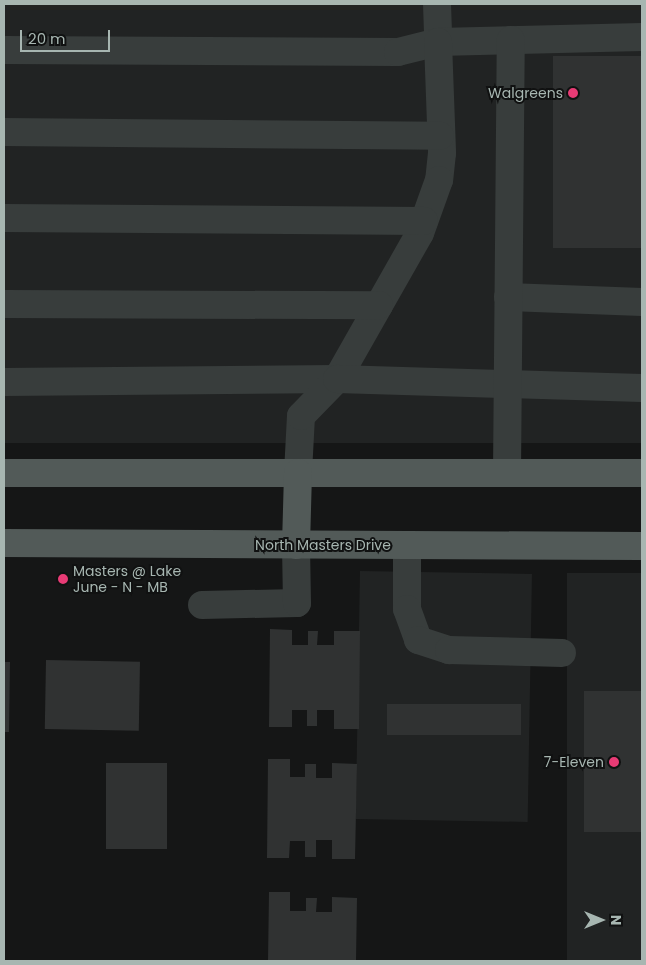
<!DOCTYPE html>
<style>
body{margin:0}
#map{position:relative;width:646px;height:965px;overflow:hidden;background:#151616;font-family:Poppins,sans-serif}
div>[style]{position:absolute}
.built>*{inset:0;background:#212323;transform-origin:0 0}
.building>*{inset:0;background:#303232;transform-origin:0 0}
.minor>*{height:28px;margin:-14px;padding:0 14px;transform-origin:14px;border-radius:14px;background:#383d3c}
.major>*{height:28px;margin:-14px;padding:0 14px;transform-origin:14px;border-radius:14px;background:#525a58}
.dots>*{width:14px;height:14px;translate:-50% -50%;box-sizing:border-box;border:2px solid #101111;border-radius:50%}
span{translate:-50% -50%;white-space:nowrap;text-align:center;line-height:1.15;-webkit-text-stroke:4px #101111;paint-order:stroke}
.poi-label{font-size:14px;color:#a7b6b1}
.right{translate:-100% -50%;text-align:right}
.left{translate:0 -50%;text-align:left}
.street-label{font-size:14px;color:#a7b6b1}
.frame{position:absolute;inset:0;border:5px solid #a7b6b1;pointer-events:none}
.north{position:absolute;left:576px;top:895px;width:50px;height:50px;-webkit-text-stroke:4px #101111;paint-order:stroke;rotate:90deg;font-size:14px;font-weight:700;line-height:20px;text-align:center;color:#a7b6b1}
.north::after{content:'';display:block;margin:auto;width:18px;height:22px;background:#a7b6b1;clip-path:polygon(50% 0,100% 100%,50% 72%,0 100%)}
.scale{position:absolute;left:20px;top:30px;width:90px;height:22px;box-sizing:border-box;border:2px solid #a7b6b1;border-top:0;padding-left:6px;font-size:15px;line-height:18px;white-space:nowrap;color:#a7b6b1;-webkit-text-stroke:4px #101111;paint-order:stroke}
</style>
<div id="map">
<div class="built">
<i style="left:4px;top:4px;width:638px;height:439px"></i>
<i style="left:360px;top:571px;width:172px;height:248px;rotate:1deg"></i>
<i style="left:642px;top:573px;width:388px;height:75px;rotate:90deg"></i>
</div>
<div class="building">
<i style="left:553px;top:56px;width:89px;height:192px"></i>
<i style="clip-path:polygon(270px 629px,292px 630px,292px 645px,308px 645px,308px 631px,318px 631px,317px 645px,334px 645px,334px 631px,360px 631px,359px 729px,334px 729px,334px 710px,317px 710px,317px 726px,307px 726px,307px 710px,292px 710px,292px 727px,269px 727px)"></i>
<i style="left:46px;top:660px;width:94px;height:69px;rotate:1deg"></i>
<i style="clip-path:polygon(4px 662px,10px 662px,9px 732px,4px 732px)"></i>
<i style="left:642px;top:691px;width:141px;height:58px;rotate:90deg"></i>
<i style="left:387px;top:704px;width:134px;height:31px"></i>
<i style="clip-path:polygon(268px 759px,290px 759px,290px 777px,305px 777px,305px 764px,316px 764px,316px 778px,332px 778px,332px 763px,357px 764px,355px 859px,332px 859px,332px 840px,316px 840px,316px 857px,305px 857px,305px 841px,290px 841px,289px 858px,267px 858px)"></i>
<i style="left:106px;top:763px;width:61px;height:86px"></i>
<i style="clip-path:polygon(269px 892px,290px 892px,290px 911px,306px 911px,306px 898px,317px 898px,316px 912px,332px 912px,332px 897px,357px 898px,356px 961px,268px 961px)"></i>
</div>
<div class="minor">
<i style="left:437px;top:4px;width:38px;rotate:88deg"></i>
<i style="left:438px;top:42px;width:204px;rotate:-1.4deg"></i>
<i style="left:4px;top:50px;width:394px;rotate:0.3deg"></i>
<i style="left:398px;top:52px;width:41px;rotate:-14deg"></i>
<i style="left:438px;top:42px;width:111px;rotate:87.9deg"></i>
<i style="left:442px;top:153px;width:27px;rotate:96deg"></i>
<i style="left:439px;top:180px;width:56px;rotate:109.7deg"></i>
<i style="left:420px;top:233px;width:168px;rotate:119.6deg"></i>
<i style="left:337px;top:379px;width:333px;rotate:179.5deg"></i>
<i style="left:4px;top:132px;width:436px;rotate:0.5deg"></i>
<i style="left:4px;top:218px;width:420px;rotate:0.4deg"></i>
<i style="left:508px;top:297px;width:134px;rotate:2.1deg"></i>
<i style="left:4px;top:304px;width:375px;rotate:0.2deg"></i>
<i style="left:298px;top:473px;width:57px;rotate:-87deg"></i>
<i style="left:301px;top:416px;width:52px;rotate:-45.8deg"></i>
<i style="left:337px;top:379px;width:305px;rotate:1.7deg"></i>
<i style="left:507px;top:473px;width:433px;rotate:-89.5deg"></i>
<i style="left:407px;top:546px;width:63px;rotate:90deg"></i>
<i style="left:407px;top:609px;width:33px;rotate:70deg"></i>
<i style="left:418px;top:640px;width:33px;rotate:18deg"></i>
<i style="left:449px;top:650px;width:113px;rotate:1.5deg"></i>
<i style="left:202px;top:605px;width:95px;rotate:-1.2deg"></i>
<i style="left:297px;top:603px;width:58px;rotate:-91deg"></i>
</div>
<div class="major">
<i style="left:4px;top:473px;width:638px"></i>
<i style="left:4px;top:543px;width:638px;rotate:0.27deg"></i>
<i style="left:296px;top:545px;width:72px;rotate:-88.4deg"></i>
</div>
<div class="dots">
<i style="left:573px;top:93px;background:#e83b75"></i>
<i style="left:63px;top:579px;background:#e83b75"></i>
<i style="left:614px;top:762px;background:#e83b75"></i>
</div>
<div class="poi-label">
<span class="right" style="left:563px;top:93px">Walgreens</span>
<span class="left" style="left:73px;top:579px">Masters @ Lake<br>June - N - MB</span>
<span class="right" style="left:604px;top:762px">7-Eleven</span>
</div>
<div class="street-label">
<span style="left:323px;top:545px">North Masters Drive</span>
</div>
<div class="frame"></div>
<div class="north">N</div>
<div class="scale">20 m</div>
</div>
